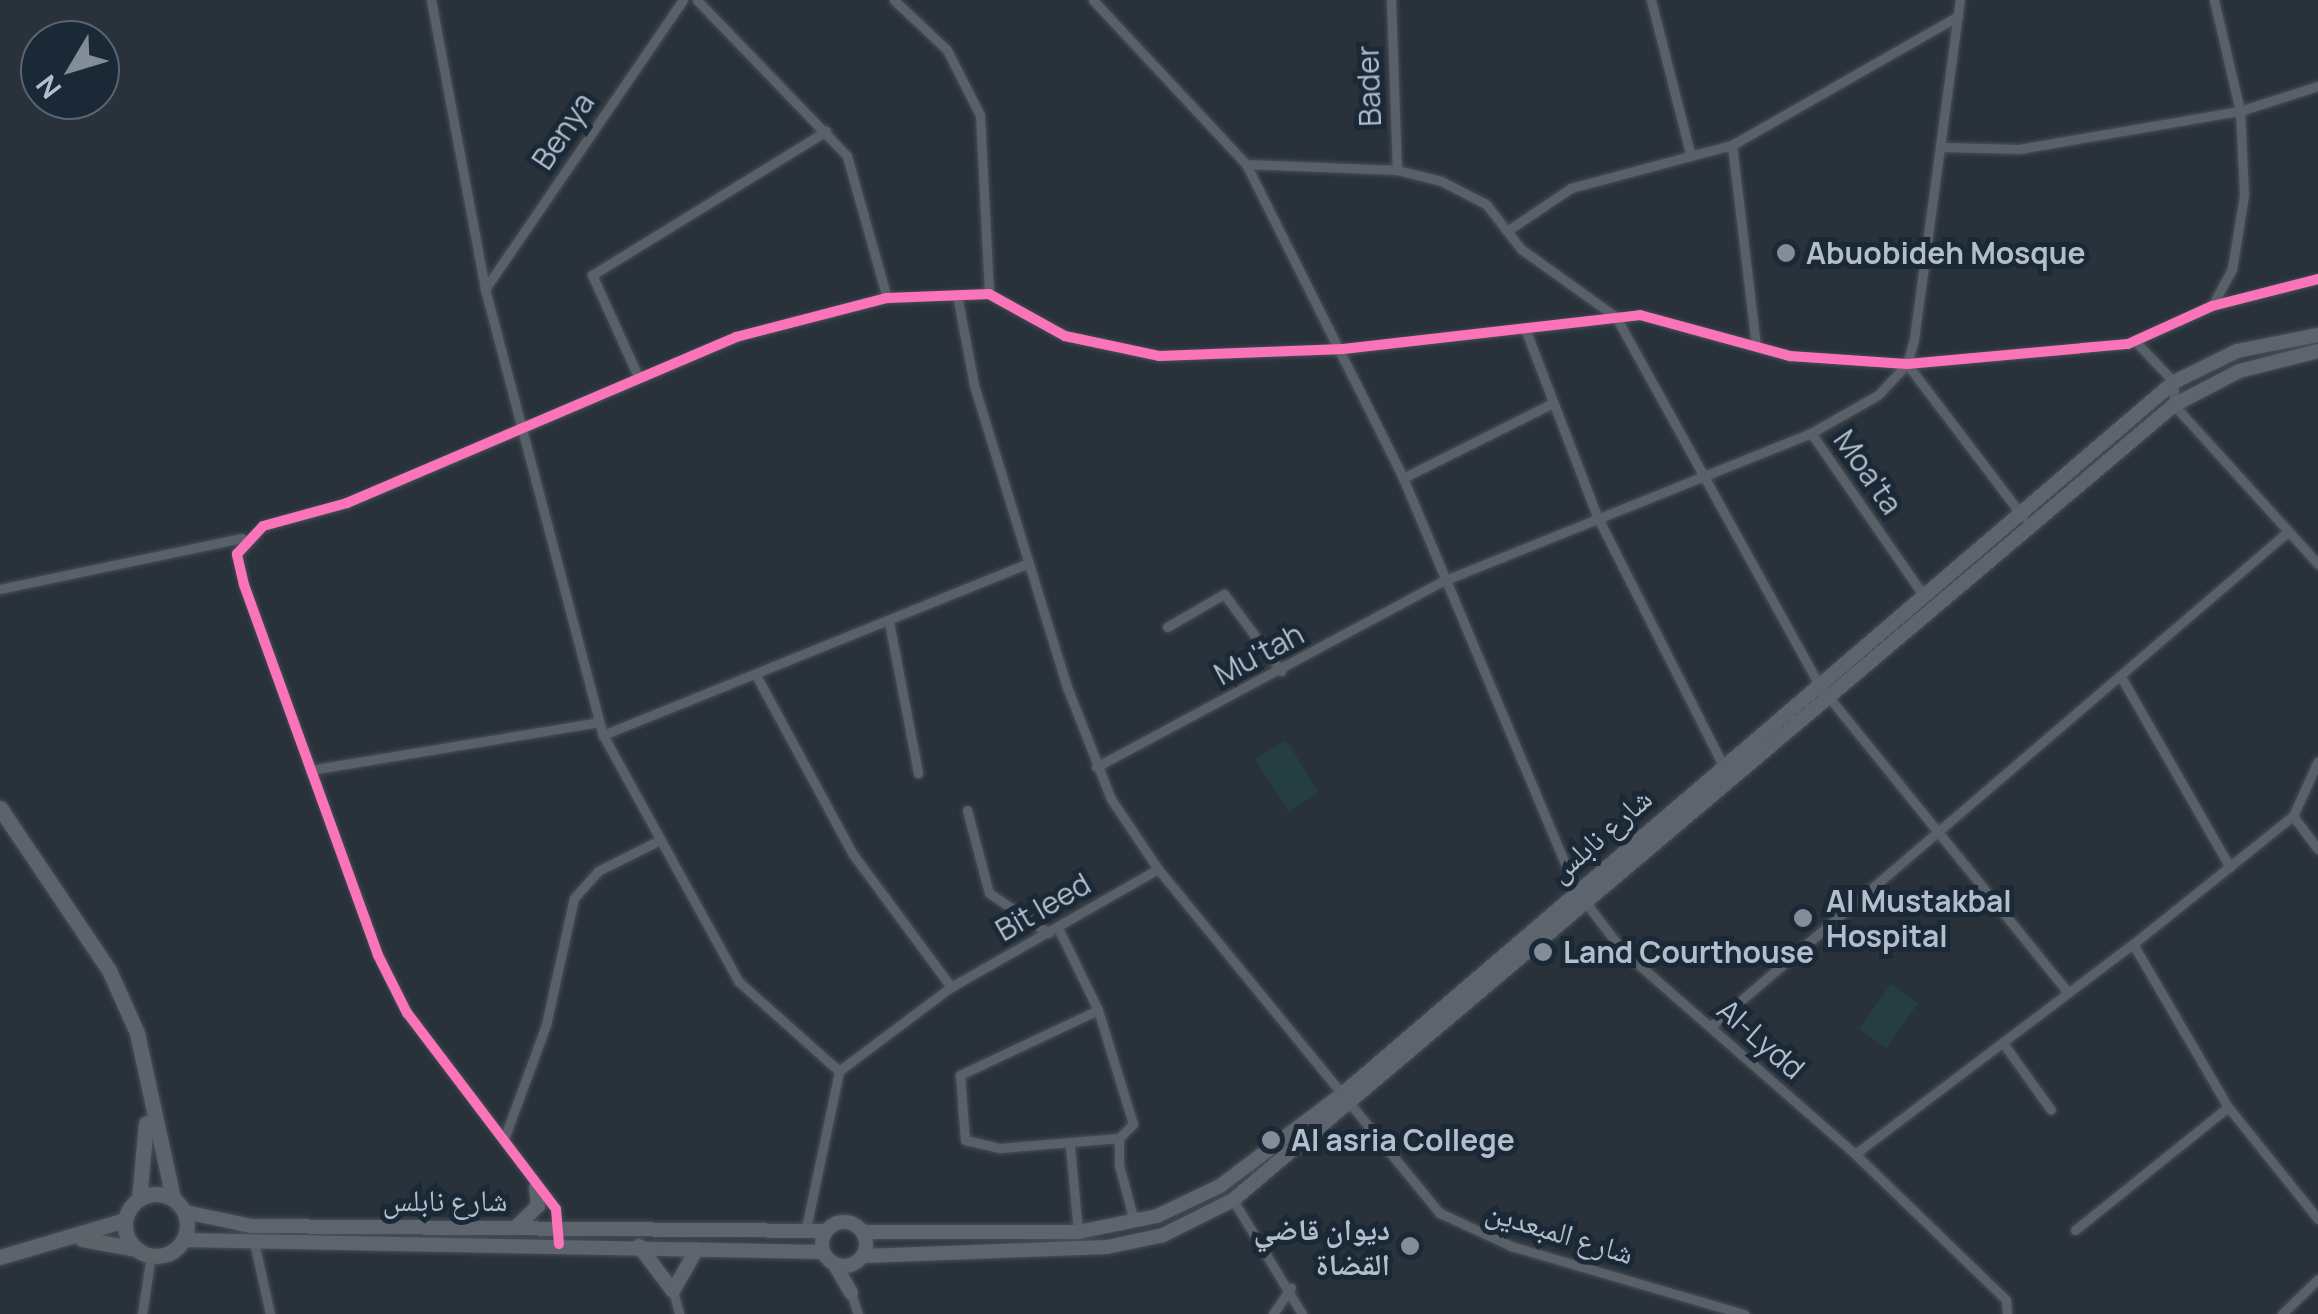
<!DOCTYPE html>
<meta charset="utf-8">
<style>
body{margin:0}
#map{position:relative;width:2318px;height:1314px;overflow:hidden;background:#29323b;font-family:Manrope,"Noto Naskh Arabic",sans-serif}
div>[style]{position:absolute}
.green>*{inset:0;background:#253f41;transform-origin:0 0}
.roads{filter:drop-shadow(0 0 2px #484e55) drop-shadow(0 0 2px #484e55)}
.street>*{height:9px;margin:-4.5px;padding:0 4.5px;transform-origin:4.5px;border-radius:4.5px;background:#5a6068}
.secondary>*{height:14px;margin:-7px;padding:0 7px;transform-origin:7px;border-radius:7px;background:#5e646d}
.secondary>.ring{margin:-7px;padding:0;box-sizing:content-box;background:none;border:14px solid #5e646d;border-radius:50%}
.primary>*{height:15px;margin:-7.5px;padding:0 7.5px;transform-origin:7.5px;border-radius:7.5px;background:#5d636a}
.primary>.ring{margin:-7.5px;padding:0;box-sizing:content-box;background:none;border:15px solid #5d636a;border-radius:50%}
.cycleway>*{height:10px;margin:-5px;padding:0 5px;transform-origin:5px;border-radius:5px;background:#fb73b8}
.dots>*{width:28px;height:28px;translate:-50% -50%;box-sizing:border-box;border:5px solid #1b2836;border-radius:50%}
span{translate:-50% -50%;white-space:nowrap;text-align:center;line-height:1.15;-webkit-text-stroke:10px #1b2836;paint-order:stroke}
.street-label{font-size:30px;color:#b3becc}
.poi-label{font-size:30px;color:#b3becc;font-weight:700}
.left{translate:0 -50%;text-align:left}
.right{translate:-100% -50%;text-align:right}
.north{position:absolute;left:20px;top:20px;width:100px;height:100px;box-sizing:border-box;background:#1b2836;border:2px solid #586472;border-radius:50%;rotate:232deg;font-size:28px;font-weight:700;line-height:40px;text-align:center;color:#b3becc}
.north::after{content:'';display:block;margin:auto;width:35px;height:45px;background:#838d99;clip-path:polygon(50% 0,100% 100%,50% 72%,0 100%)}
</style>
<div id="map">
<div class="green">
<i style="left:1286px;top:740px;width:62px;height:36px;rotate:58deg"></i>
<i style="left:1891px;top:984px;width:33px;height:55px;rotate:35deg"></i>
</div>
<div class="roads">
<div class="street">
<i style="left:431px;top:0;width:294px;rotate:79.4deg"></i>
<i style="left:485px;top:289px;width:461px;rotate:75.2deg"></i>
<i style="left:603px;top:735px;width:281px;rotate:61.2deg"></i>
<i style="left:738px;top:981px;width:135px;rotate:41.7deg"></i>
<i style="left:697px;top:0;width:216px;rotate:46.1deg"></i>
<i style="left:847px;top:156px;width:148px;rotate:74.3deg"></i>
<i style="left:894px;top:0;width:73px;rotate:43.3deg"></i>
<i style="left:947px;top:50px;width:73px;rotate:63.1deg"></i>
<i style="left:980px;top:115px;width:179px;rotate:87.1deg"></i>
<i style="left:1093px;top:0;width:224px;rotate:47deg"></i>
<i style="left:1246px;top:164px;width:351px;rotate:63.4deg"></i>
<i style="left:1403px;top:478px;width:448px;rotate:67.2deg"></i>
<i style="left:1577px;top:891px;width:74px;rotate:52.7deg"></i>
<i style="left:1622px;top:950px;width:310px;rotate:41.2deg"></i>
<i style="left:1855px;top:1154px;width:348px;rotate:-37.1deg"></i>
<i style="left:2133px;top:944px;width:189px;rotate:59.8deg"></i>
<i style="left:2228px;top:1107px;width:144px;rotate:51.2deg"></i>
<i style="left:1391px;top:0;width:170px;rotate:88deg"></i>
<i style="left:1651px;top:0;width:158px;rotate:75.7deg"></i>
<i style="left:1732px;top:145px;width:201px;rotate:83.2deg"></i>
<i style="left:1944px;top:147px;width:75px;rotate:1.5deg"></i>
<i style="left:2019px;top:149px;width:224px;rotate:-9.8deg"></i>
<i style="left:2240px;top:111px;width:82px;rotate:-17.8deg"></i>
<i style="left:1246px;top:164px;width:151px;rotate:2.3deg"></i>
<i style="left:1397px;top:170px;width:45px;rotate:14deg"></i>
<i style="left:1441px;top:181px;width:51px;rotate:27.1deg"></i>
<i style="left:1486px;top:204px;width:57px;rotate:52.1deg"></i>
<i style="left:1521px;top:249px;width:117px;rotate:35.6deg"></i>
<i style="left:1616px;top:317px;width:420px;rotate:61.1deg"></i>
<i style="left:1819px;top:685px;width:392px;rotate:51deg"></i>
<i style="left:1507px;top:231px;width:77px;rotate:-33.9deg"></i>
<i style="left:1571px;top:188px;width:167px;rotate:-15deg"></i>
<i style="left:1732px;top:145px;width:260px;rotate:-29.7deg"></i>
<i style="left:485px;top:289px;width:350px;rotate:-55.6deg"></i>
<i style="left:957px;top:295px;width:92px;rotate:79.3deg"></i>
<i style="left:974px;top:385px;width:316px;rotate:72.9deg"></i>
<i style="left:1067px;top:687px;width:120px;rotate:68.6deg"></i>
<i style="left:1111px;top:799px;width:84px;rotate:56.1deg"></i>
<i style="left:1158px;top:869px;width:445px;rotate:50.7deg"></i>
<i style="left:1440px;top:1213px;width:78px;rotate:24.9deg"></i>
<i style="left:1511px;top:1246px;width:243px;rotate:16.3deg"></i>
<i style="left:2212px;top:306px;width:42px;rotate:-61.6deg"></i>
<i style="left:2232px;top:269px;width:75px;rotate:-80.8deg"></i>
<i style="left:2244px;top:195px;width:84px;rotate:-92.7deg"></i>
<i style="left:2240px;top:111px;width:114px;rotate:-103.2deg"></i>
<i style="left:1526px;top:331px;width:198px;rotate:69deg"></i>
<i style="left:1597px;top:516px;width:284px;rotate:63.2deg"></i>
<i style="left:2135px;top:341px;width:57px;rotate:46.4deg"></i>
<i style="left:2174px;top:382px;width:23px;rotate:90deg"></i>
<i style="left:2174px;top:405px;width:215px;rotate:47.8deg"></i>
<i style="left:1907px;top:364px;width:192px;rotate:52.8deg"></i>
<i style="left:637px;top:374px;width:109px;rotate:-114.4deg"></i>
<i style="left:592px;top:275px;width:275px;rotate:-31.6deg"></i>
<i style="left:1811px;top:433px;width:197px;rotate:55.3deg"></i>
<i style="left:1403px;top:478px;width:165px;rotate:-26.6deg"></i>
<i style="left:0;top:589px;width:247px;rotate:-11.9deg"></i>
<i style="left:889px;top:622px;width:154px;rotate:79.1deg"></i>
<i style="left:1167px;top:627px;width:66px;rotate:-30.1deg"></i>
<i style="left:1224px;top:594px;width:96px;rotate:53.5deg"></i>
<i style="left:757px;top:677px;width:200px;rotate:61.6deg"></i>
<i style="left:852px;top:853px;width:167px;rotate:53.5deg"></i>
<i style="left:2121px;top:677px;width:219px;rotate:60.2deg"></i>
<i style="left:603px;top:735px;width:456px;rotate:-22deg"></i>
<i style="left:1096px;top:767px;width:394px;rotate:-28.2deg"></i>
<i style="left:1443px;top:581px;width:397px;rotate:-21.9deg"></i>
<i style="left:1811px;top:433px;width:77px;rotate:-29.6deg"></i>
<i style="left:1878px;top:395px;width:42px;rotate:-46.9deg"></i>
<i style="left:1907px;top:364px;width:26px;rotate:-74deg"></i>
<i style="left:1914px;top:339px;width:342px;rotate:-82.3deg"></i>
<i style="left:310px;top:770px;width:293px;rotate:-9.4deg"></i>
<i style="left:967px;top:810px;width:86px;rotate:75.2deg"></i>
<i style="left:989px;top:893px;width:72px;rotate:33.7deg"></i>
<i style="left:2293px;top:816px;width:41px;rotate:52.9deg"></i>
<i style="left:1058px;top:928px;width:91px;rotate:64deg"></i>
<i style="left:1098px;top:1010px;width:153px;rotate:154.8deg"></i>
<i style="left:960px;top:1075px;width:65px;rotate:85.6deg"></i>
<i style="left:965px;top:1140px;width:36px;rotate:13deg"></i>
<i style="left:1000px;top:1148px;width:119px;rotate:-4.8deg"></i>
<i style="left:2133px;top:944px;width:205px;rotate:-38.7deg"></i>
<i style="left:2293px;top:816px;width:60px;rotate:-65.6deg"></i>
<i style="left:1098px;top:1010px;width:119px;rotate:72.9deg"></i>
<i style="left:1133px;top:1124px;width:20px;rotate:135deg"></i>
<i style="left:1119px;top:1138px;width:27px;rotate:90deg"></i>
<i style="left:1119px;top:1165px;width:58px;rotate:75deg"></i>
<i style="left:1710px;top:1027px;width:756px;rotate:-40.6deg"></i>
<i style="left:2003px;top:1043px;width:82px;rotate:54.4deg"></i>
<i style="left:504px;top:1139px;width:121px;rotate:-69.8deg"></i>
<i style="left:546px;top:1025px;width:130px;rotate:-77.6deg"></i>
<i style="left:574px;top:898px;width:36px;rotate:-48deg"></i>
<i style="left:598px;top:871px;width:63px;rotate:-26.6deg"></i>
<i style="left:1070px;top:1147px;width:85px;rotate:84.6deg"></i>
<i style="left:1855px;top:1154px;width:210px;rotate:44deg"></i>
<i style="left:2006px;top:1300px;width:14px;rotate:86deg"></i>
<i style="left:1233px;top:1200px;width:133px;rotate:58.8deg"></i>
<i style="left:2075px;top:1230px;width:196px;rotate:-38.8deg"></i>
<i style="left:805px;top:1233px;width:166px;rotate:-78.1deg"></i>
<i style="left:839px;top:1071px;width:140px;rotate:-36.9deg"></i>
<i style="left:951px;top:987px;width:238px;rotate:-29.7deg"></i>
<i style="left:254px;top:1242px;width:74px;rotate:77.5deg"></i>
<i style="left:559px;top:1244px;width:35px;rotate:-95deg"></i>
<i style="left:556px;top:1209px;width:246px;rotate:-127.2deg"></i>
<i style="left:407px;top:1013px;width:65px;rotate:-116.6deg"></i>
<i style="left:378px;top:955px;width:394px;rotate:-109.9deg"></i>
<i style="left:244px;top:585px;width:32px;rotate:-103deg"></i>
<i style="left:237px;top:554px;width:38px;rotate:-47deg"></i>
<i style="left:263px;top:526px;width:87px;rotate:-15.3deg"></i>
<i style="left:347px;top:503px;width:423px;rotate:-23.1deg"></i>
<i style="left:736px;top:337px;width:156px;rotate:-14.5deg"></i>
<i style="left:887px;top:298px;width:102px;rotate:-2.2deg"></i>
<i style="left:989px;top:294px;width:87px;rotate:28.9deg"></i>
<i style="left:1065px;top:336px;width:96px;rotate:12deg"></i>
<i style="left:1159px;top:356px;width:184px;rotate:-2.2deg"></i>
<i style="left:1343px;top:349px;width:299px;rotate:-6.5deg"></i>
<i style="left:1640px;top:315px;width:156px;rotate:15.3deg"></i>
<i style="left:1790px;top:356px;width:117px;rotate:3.9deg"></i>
<i style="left:1907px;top:364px;width:222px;rotate:-5.2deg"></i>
<i style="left:2128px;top:344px;width:92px;rotate:-24.3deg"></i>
<i style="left:2212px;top:306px;width:109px;rotate:-14.3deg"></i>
<i style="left:673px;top:1291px;width:24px;rotate:75deg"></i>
<i style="left:851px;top:1293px;width:22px;rotate:72deg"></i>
<i style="left:142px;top:1314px;width:60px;rotate:-81.3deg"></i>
<i style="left:1273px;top:1314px;width:32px;rotate:-56deg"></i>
<i style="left:2282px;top:1314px;width:50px;rotate:-44.2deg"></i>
</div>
<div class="secondary">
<i style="left:185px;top:1212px;width:67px;rotate:12deg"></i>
<i style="left:251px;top:1226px;width:575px;rotate:0.5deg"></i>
<i class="ring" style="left:822px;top:1222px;width:30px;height:30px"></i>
<i style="left:515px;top:1228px;width:32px;rotate:-44deg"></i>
<i style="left:538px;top:1206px;width:19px;rotate:-96deg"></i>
<i style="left:863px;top:1232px;width:215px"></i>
<i style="left:1078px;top:1232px;width:81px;rotate:-11.4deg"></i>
<i style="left:1157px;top:1216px;width:70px;rotate:-25.5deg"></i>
<i style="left:1220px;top:1186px;width:150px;rotate:-36.9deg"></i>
<i style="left:1340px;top:1096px;width:1098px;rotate:-40.57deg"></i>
<i style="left:2174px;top:382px;width:70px;rotate:-26.2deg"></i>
<i style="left:2237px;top:351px;width:83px;rotate:-11.2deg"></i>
<i style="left:183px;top:1240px;width:640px;rotate:1.07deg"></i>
<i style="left:639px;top:1246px;width:56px;rotate:52.9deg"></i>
<i style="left:864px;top:1256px;width:243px;rotate:-2.1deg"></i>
<i style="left:1107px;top:1247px;width:57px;rotate:-12.1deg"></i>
<i style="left:1163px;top:1235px;width:78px;rotate:-26.6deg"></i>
<i style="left:1233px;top:1200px;width:1232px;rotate:-40.19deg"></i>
<i style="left:2174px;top:405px;width:73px;rotate:-27.6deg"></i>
<i style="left:2239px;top:371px;width:81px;rotate:-14.2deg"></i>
<i style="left:835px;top:1265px;width:32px;rotate:60deg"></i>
<i style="left:673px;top:1291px;width:48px;rotate:-60.3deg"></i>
</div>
<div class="primary">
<i style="left:0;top:808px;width:195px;rotate:56.1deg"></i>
<i style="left:109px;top:970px;width:69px;rotate:66deg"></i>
<i style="left:137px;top:1033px;width:169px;rotate:77.7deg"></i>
<i class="ring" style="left:125px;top:1194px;width:47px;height:47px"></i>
<i style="left:139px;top:1199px;width:76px;rotate:-84.7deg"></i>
<i style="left:82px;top:1239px;width:56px;rotate:10.3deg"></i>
<i style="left:0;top:1257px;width:130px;rotate:-16.5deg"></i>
</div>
</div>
<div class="cycleway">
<i style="left:559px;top:1244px;width:35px;rotate:-95deg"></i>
<i style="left:556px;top:1209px;width:246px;rotate:-127.2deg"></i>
<i style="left:407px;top:1013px;width:65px;rotate:-116.6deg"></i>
<i style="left:378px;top:955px;width:394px;rotate:-109.9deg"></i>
<i style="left:244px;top:585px;width:32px;rotate:-103deg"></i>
<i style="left:237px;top:554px;width:38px;rotate:-47deg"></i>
<i style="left:263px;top:526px;width:87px;rotate:-15.3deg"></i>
<i style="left:347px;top:503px;width:423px;rotate:-23.1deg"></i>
<i style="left:736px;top:337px;width:156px;rotate:-14.5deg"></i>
<i style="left:887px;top:298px;width:102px;rotate:-2.2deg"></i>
<i style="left:989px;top:294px;width:87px;rotate:28.9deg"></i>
<i style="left:1065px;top:336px;width:96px;rotate:12deg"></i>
<i style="left:1159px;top:356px;width:184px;rotate:-2.2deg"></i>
<i style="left:1343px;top:349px;width:299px;rotate:-6.5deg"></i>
<i style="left:1640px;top:315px;width:156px;rotate:15.3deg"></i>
<i style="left:1790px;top:356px;width:117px;rotate:3.9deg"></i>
<i style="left:1907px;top:364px;width:222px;rotate:-5.2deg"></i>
<i style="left:2128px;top:344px;width:92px;rotate:-24.3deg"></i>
<i style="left:2212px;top:306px;width:109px;rotate:-14.3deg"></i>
</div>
<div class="dots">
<i style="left:1786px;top:253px;background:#838d99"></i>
<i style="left:1803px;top:918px;background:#838d99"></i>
<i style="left:1543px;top:952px;background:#838d99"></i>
<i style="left:1271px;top:1140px;background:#838d99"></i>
<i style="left:1410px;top:1246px;background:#838d99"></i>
</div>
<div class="street-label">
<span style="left:1369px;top:86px;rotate:-92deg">Bader</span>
<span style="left:563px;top:131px;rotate:-56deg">Benya</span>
<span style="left:1868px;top:472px;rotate:55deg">Moa'ta</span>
<span style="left:1259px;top:654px;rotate:-28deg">Mu'tah</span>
<span style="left:1600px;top:835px;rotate:-41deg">شارع نابلس</span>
<span style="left:1043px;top:907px;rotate:-30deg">Bit leed</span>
<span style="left:1761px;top:1039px;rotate:41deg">Al-Lydd</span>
<span style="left:445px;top:1200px">شارع نابلس</span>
<span style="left:1560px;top:1232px;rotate:17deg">شارع المبعدين</span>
</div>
<div class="poi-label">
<span class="left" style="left:1806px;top:253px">Abuobideh Mosque</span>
<span class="left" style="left:1826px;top:918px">Al Mustakbal<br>Hospital</span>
<span class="left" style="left:1563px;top:952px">Land Courthouse</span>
<span class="left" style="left:1291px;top:1140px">Al asria College</span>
<span class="right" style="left:1390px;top:1246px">ديوان قاضي<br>القضاة</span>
</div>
<div class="north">N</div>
</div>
